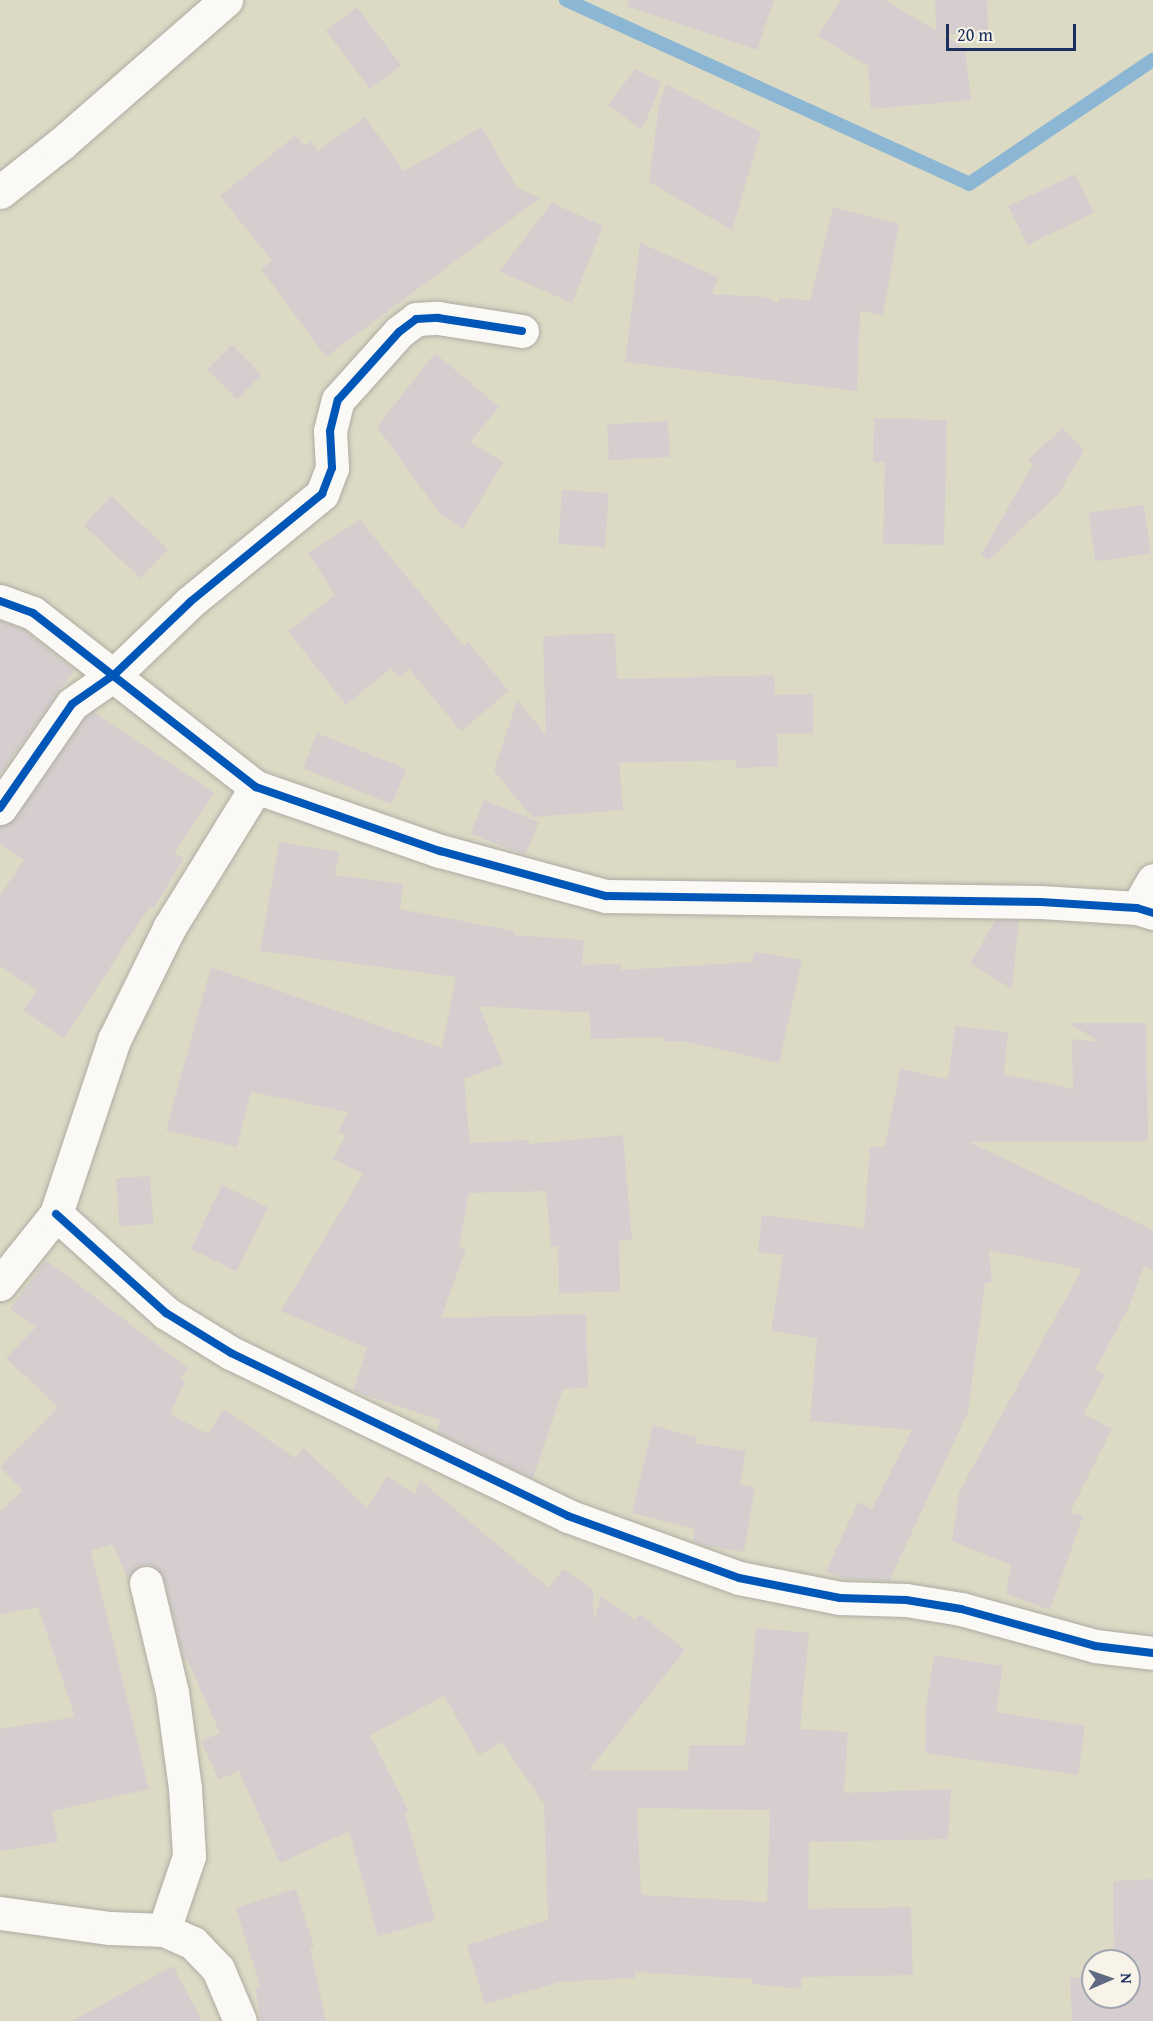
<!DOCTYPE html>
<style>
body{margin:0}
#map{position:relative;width:1153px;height:2021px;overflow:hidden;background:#dcd9c4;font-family:"Gentium Book Plus",serif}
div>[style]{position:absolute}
.stream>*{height:14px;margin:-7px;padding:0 7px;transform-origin:7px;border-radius:7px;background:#8cb7d4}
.building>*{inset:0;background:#d6cece;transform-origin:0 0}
.roads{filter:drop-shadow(0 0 2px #acaca3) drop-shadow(0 0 2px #acaca3)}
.street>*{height:33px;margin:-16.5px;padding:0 16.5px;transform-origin:16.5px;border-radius:16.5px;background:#faf9f6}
.cycleway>*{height:8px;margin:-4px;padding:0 4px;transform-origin:4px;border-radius:4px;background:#0057b8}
span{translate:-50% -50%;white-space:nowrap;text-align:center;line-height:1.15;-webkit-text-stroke:6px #f7f3e8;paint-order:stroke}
.north{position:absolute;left:1081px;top:1949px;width:60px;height:60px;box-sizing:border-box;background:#f7f3e8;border:2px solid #9fa5b1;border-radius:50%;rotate:88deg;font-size:16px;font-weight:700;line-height:24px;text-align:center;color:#1b2f5e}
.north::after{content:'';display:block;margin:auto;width:21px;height:27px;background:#5f6a82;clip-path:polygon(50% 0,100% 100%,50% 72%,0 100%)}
.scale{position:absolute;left:946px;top:24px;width:130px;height:27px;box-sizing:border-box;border:3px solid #1b2f5e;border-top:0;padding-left:8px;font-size:18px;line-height:21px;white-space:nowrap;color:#1b2f5e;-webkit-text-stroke:4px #f7f3e8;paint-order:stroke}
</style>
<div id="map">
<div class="stream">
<i style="left:566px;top:0;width:443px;rotate:24.5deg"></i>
<i style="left:969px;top:184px;width:222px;rotate:-34deg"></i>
</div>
<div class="building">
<i style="clip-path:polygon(628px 0,774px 0,757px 50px,627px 6px)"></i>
<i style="clip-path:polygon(840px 0,885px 0,936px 31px,935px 0,987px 0,988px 34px,942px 34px,965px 48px,971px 100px,871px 109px,868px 66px,818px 36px)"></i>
<i style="left:357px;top:7px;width:73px;height:39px;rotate:53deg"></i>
<i style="clip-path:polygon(635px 69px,662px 82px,642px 130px,608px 105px)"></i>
<i style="clip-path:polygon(666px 84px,761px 132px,732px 230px,649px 182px,659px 105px)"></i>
<i style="clip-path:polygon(365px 117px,404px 171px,482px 127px,517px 188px,540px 198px,326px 357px,261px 269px,272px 261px,220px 196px,295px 136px,305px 146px,311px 141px,318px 151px)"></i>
<i style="left:1075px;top:174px;width:43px;height:74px;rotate:64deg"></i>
<i style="clip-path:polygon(552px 203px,603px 226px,572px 303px,499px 271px)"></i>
<i style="clip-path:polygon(833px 207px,899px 224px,883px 315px,860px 311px,857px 391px,625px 362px,640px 243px,718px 277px,712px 294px,764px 297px,777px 303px,780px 298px,810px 300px)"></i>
<i style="left:232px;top:345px;width:42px;height:35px;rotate:45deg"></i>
<i style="clip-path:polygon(435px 353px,499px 407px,470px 442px,503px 462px,463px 529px,440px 514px,377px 427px)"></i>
<i style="clip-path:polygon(874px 418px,947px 420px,944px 545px,883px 544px,885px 462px,873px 462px)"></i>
<i style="left:668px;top:421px;width:36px;height:61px;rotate:87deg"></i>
<i style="clip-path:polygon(1062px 428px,1084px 450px,1059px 493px,989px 560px,981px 554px,1033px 465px,1028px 460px)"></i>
<i style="left:562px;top:490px;width:47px;height:54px;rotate:4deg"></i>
<i style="left:111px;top:496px;width:78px;height:40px;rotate:43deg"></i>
<i style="left:1144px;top:505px;width:49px;height:56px;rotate:82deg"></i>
<i style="clip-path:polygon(360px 520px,464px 646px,468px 642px,509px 691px,461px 731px,409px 669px,399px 677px,391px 668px,346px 705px,288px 631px,335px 595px,308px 553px)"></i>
<i style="clip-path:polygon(0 621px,22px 629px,74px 670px,0 775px)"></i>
<i style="clip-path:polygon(615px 633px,617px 679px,774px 675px,775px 695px,813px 694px,813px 733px,777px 734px,778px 766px,736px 768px,736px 760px,619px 763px,623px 810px,532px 817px,494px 771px,517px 700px,546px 735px,543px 636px)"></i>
<i style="clip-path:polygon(93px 712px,214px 793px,174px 853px,184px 858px,154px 908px,150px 906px,64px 1038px,23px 1010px,37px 990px,0 966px,0 896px,24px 860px,0 844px,0 826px,15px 819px,86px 717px)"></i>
<i style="left:317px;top:733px;width:96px;height:38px;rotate:22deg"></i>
<i style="left:484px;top:800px;width:59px;height:36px;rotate:22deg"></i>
<i style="clip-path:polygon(279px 842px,339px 852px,335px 875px,403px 884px,400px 909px,514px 931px,514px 935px,584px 940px,582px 965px,621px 964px,621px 970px,752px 962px,754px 952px,802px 960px,779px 1063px,683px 1041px,663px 1042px,663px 1037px,591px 1039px,590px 1013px,479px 1006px,503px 1064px,464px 1079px,470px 1143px,529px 1140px,529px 1144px,623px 1135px,632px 1240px,619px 1241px,620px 1292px,559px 1293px,558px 1246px,551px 1247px,546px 1191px,469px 1193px,459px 1246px,466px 1249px,441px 1318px,586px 1314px,588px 1388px,563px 1389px,533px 1478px,437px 1432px,440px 1420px,353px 1391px,367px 1348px,281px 1311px,363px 1174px,333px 1159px,346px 1135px,338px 1132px,348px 1112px,251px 1092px,237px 1147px,166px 1130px,211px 967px,442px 1048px,456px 977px,260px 951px)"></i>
<i style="clip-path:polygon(996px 920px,1019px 920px,1012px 989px,970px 963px)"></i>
<i style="clip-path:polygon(1069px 1023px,1146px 1023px,1148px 1141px,969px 1142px,1153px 1230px,1153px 1269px,1144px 1266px,1128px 1309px,1095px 1370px,1105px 1375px,1083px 1414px,1112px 1429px,1070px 1512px,1083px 1516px,1050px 1610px,1006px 1594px,1011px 1565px,952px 1541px,959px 1492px,1082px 1269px,989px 1250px,992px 1282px,985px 1283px,968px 1412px,889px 1581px,844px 1579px,826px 1571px,858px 1502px,872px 1509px,912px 1430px,810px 1421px,817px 1338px,771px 1331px,783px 1255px,758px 1252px,762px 1215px,864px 1228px,870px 1147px,885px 1147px,900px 1069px,948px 1079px,955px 1026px,1008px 1032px,1004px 1074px,1073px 1089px,1072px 1039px,1100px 1042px)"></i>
<i style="left:150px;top:1176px;width:48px;height:34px;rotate:86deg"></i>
<i style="left:222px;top:1185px;width:51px;height:71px;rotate:26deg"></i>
<i style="clip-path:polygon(evenodd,46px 1260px,188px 1368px,180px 1379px,185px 1382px,170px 1414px,208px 1434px,223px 1409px,295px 1458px,304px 1448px,367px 1508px,387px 1476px,415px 1495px,420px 1480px,549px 1588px,563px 1569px,593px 1590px,594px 1621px,601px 1596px,635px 1620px,640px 1614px,685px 1650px,589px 1770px,688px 1771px,689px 1745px,745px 1745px,756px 1628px,809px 1633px,800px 1729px,848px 1732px,844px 1793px,951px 1789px,948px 1839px,809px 1842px,808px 1909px,911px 1907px,913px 1975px,802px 1977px,801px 1989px,752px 1984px,752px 1979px,635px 1972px,635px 1978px,559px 1982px,485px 2004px,467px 1945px,548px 1920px,544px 1804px,502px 1742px,479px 1755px,444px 1696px,370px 1735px,409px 1812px,405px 1814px,435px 1920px,378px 1936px,349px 1831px,280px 1863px,239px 1771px,219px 1780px,201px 1741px,220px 1733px,187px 1659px,184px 1660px,164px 1578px,152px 1565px,142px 1565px,128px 1578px,112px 1544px,91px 1551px,149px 1789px,52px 1811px,58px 1842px,0 1851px,0 1729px,75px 1717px,38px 1607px,0 1615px,0 1511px,23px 1491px,0 1467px,58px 1407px,6px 1358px,36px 1327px,10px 1309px,46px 1260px,637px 1808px,770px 1810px,767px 1902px,641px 1895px,637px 1808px)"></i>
<i style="clip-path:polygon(653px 1425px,697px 1438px,695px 1443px,746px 1451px,740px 1485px,755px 1487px,744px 1552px,704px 1545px,693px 1541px,695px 1529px,632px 1513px)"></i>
<i style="clip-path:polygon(934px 1655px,1003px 1666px,996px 1712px,1085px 1726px,1078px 1775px,925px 1753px,926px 1708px)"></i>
<i style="clip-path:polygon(1153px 1879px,1153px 2021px,1072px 2021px,1070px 1978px,1093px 1977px,1093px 1997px,1129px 1997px,1129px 1961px,1114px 1961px,1113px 1881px)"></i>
<i style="clip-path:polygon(296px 1889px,314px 1947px,310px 1948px,326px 2021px,261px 2021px,255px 1987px,260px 1986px,236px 1908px)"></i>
<i style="clip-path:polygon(173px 1966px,202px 2021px,72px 2021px)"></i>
</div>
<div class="roads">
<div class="street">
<i style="left:0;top:192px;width:78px;rotate:-38.2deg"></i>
<i style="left:61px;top:144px;width:219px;rotate:-41.1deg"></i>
<i style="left:0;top:601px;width:35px;rotate:20deg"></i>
<i style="left:33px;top:613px;width:283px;rotate:38deg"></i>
<i style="left:256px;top:787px;width:195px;rotate:19.2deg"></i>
<i style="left:440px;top:851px;width:172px;rotate:15.2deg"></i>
<i style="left:606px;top:896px;width:435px;rotate:0.8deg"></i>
<i style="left:1041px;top:902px;width:96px;rotate:3.6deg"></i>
<i style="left:1137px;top:908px;width:17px;rotate:17deg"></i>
<i style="left:0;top:808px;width:126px;rotate:-55.3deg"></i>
<i style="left:72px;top:704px;width:52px;rotate:-34.9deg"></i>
<i style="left:115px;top:674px;width:104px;rotate:-43.8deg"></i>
<i style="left:190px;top:602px;width:171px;rotate:-39.3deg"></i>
<i style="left:322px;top:494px;width:28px;rotate:-69deg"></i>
<i style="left:332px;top:468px;width:37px;rotate:-93deg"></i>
<i style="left:330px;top:431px;width:32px;rotate:-76deg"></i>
<i style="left:338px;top:400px;width:91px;rotate:-48.1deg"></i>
<i style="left:399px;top:332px;width:21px;rotate:-37deg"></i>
<i style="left:416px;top:319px;width:22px;rotate:-3deg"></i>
<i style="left:438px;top:318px;width:85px;rotate:8.8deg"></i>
<i style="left:1137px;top:908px;width:32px;rotate:-60deg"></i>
<i style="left:56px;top:1214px;width:148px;rotate:42deg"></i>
<i style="left:166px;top:1313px;width:76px;rotate:31.6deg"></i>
<i style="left:231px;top:1353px;width:374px;rotate:25.8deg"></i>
<i style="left:568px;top:1516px;width:182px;rotate:19.9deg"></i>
<i style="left:739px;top:1578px;width:103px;rotate:11.2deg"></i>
<i style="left:840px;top:1598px;width:66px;rotate:1.7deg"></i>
<i style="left:906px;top:1600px;width:56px;rotate:9.3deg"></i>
<i style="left:961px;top:1609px;width:139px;rotate:15.4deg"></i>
<i style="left:1095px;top:1646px;width:58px;rotate:6.9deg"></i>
<i style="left:0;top:1284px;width:90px;rotate:-51.3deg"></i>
<i style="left:56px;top:1214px;width:183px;rotate:-71.6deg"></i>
<i style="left:114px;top:1040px;width:125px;rotate:-63.8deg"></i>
<i style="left:169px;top:928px;width:166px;rotate:-58.3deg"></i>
<i style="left:146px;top:1583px;width:112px;rotate:76.6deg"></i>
<i style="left:172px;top:1692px;width:97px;rotate:82.3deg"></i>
<i style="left:185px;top:1788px;width:68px;rotate:86.6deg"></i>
<i style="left:189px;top:1856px;width:78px;rotate:108.7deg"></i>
<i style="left:0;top:1913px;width:111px;rotate:7.8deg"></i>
<i style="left:110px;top:1928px;width:54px;rotate:2.1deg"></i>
<i style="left:164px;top:1930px;width:32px;rotate:24deg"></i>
<i style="left:193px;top:1943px;width:36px;rotate:46deg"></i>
<i style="left:218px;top:1969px;width:56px;rotate:67.1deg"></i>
</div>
</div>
<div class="cycleway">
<i style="left:0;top:601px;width:35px;rotate:20deg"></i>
<i style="left:33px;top:613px;width:283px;rotate:38deg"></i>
<i style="left:256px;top:787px;width:195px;rotate:19.2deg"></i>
<i style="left:440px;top:851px;width:172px;rotate:15.2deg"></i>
<i style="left:606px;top:896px;width:435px;rotate:0.8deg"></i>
<i style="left:1041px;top:902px;width:96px;rotate:3.6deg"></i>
<i style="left:1137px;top:908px;width:17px;rotate:17deg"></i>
<i style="left:0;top:808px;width:126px;rotate:-55.3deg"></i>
<i style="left:72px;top:704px;width:52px;rotate:-34.9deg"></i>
<i style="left:115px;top:674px;width:104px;rotate:-43.8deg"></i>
<i style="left:190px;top:602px;width:171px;rotate:-39.3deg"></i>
<i style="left:322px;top:494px;width:28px;rotate:-69deg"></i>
<i style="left:332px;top:468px;width:37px;rotate:-93deg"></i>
<i style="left:330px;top:431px;width:32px;rotate:-76deg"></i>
<i style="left:338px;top:400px;width:91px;rotate:-48.1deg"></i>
<i style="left:399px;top:332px;width:21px;rotate:-37deg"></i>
<i style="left:416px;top:319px;width:22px;rotate:-3deg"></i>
<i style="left:438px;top:318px;width:85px;rotate:8.8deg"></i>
<i style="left:56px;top:1214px;width:148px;rotate:42deg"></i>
<i style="left:166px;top:1313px;width:76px;rotate:31.6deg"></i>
<i style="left:231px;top:1353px;width:374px;rotate:25.8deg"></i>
<i style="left:568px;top:1516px;width:182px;rotate:19.9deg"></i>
<i style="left:739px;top:1578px;width:103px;rotate:11.2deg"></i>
<i style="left:840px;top:1598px;width:66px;rotate:1.7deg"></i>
<i style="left:906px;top:1600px;width:56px;rotate:9.3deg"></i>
<i style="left:961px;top:1609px;width:139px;rotate:15.4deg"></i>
<i style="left:1095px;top:1646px;width:58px;rotate:6.9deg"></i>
</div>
<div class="north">N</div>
<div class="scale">20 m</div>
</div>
